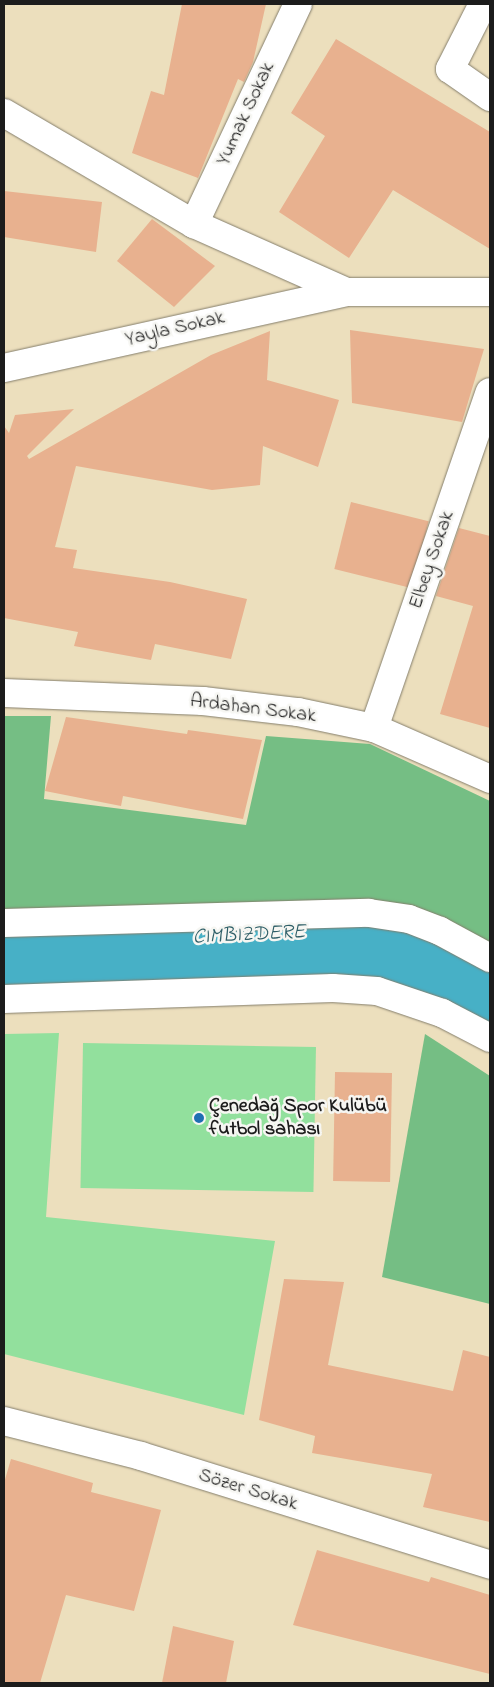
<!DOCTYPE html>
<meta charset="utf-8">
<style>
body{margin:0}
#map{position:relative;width:494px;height:1687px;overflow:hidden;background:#ecdfbd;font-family:"Indie Flower",sans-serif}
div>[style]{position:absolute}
.green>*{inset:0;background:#92e09d;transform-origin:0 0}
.forest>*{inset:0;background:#75be84}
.water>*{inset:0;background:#47b0c6}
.building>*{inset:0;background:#e8b18f;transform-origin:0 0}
.roads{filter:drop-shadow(0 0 1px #847e6c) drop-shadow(0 0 1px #847e6c)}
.pedestrian>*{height:28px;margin:-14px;padding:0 14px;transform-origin:14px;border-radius:14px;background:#fff}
.minor>*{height:28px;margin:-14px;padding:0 14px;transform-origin:14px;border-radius:14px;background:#fff}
.tertiary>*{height:28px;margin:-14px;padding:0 14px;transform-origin:14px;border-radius:14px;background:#fff}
.dots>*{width:14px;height:14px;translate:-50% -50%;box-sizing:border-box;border:2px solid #f6f6f2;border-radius:50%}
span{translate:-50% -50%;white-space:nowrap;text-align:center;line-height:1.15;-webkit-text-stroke:5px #f6f6f2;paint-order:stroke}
.street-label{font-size:20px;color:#1c1c1c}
.poi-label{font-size:20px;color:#1c1c1c;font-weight:700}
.left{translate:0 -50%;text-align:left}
.water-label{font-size:21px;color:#2f5f68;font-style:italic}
.frame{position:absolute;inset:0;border:5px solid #1c1c1c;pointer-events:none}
</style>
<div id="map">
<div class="green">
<i style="clip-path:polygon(59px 1033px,46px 1217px,275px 1241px,244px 1415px,4px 1354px,4px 1034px)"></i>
<i style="left:83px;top:1043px;width:233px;height:145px;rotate:1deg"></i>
</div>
<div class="forest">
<i style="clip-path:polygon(4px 716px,51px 716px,44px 799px,246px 825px,266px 736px,370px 744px,490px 801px,490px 956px,4px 919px)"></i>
<i style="clip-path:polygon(425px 1034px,490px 1076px,490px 1304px,382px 1277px)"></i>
</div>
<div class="water">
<i style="clip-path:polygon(369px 913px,490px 956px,490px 1038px,410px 1000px,4px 999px,4px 923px)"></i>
</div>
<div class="building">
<i style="clip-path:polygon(182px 4px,266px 4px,253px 62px,244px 82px,238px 79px,198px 178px,132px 153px,151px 91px,164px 95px)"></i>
<i style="clip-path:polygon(336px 39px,490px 132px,490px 249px,393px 190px,349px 258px,279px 212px,325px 136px,291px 113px)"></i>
<i style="clip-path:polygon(4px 191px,102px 202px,96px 252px,4px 237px)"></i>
<i style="clip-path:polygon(152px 219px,215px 266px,174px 307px,117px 261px)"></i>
<i style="clip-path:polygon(350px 330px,484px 349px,462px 422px,352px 403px)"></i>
<i style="clip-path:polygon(270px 331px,267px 380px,339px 400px,318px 467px,263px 446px,260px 485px,212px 490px,76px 466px,55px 547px,77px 550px,73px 568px,170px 582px,247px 599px,231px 659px,155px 644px,151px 660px,74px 646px,78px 632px,4px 618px,4px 426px,9px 433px,15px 415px,74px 409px,27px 456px,29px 459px,211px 355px)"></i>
<i style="left:351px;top:502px;width:80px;height:69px;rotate:14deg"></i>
<i style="clip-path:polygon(459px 528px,490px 536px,490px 728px,440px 714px,473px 606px,436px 596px)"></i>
<i style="clip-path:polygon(66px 717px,187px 734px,188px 730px,262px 740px,243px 819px,123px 796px,121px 806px,45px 791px)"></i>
<i style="left:335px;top:1072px;width:57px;height:109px;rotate:1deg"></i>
<i style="clip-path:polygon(284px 1279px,344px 1282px,328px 1365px,453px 1391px,463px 1350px,490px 1357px,490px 1522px,423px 1507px,432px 1474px,312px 1453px,315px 1436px,259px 1420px)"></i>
<i style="clip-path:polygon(11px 1459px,93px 1483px,91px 1492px,161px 1510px,134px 1611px,66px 1595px,40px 1683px,4px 1683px,4px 1483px)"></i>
<i style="clip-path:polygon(317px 1550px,429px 1582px,431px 1577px,490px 1595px,490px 1674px,293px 1625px)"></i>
<i style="clip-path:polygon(173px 1626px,234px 1641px,226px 1683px,162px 1683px)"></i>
</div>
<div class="roads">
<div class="pedestrian">
<i style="left:4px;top:923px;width:365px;rotate:-1.6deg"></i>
<i style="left:369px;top:913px;width:40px;rotate:8.5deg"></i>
<i style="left:409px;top:919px;width:33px;rotate:21deg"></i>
<i style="left:440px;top:931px;width:57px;rotate:28.4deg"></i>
</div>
<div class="minor">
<i style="left:483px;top:4px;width:73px;rotate:116.9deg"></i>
<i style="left:450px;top:69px;width:49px;rotate:35deg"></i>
<i style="left:194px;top:224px;width:243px;rotate:-64.7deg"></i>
<i style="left:4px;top:693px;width:199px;rotate:2.3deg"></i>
<i style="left:203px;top:701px;width:96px;rotate:6.6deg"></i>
<i style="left:298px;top:712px;width:78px;rotate:11.9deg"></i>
<i style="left:374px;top:728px;width:127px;rotate:23.7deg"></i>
<i style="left:374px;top:728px;width:355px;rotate:-71deg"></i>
<i style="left:4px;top:999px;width:329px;rotate:-1.9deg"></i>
<i style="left:333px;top:988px;width:44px;rotate:3.9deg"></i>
<i style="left:377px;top:991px;width:69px;rotate:18.7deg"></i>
<i style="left:442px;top:1013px;width:54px;rotate:27.5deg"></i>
<i style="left:4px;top:1421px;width:141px;rotate:14.3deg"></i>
<i style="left:141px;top:1456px;width:366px;rotate:17.3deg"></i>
</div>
<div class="tertiary">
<i style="left:4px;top:113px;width:220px;rotate:30.3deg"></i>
<i style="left:194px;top:224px;width:167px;rotate:24deg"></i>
<i style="left:4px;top:368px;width:351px;rotate:-12.5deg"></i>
<i style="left:347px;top:292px;width:143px"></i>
</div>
</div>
<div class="dots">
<i style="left:199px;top:1118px;background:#1f6fb2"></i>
</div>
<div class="street-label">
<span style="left:246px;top:114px;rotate:-65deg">Yumak Sokak</span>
<span style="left:175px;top:329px;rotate:-13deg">Yayla Sokak</span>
<span style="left:432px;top:560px;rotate:-71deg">Elbey Sokak</span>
<span style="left:253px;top:709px;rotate:7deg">Ardahan Sokak</span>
<span style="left:248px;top:1490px;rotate:17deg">Sözer Sokak</span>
</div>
<div class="poi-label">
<span class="left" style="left:209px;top:1118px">Çenedağ Spor Kulübü<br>futbol sahası</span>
</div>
<div class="water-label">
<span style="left:249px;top:935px;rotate:-3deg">CIMBIZDERE</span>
</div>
<div class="frame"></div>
</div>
